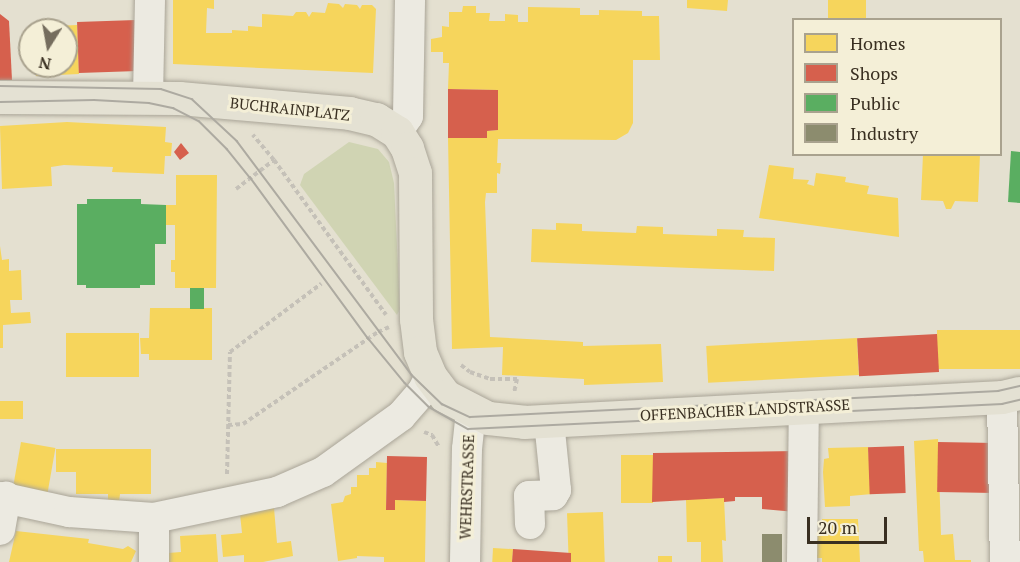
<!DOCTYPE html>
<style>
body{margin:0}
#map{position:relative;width:1020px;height:562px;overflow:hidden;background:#e4e0d0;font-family:"PT Serif",serif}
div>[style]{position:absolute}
.green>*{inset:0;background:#d0d4b3}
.homes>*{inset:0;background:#f6d55c;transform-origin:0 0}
.shops>*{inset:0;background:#d6604d;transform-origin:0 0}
.public>*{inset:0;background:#5aae61;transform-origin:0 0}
.industry>*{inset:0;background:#8c8c6e;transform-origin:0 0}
.path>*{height:4px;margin-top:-2px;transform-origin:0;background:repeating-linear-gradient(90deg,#c5c1b8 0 4.5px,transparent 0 7.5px)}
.roads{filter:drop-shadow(0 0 2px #aaa598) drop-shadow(0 0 2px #aaa598)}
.minor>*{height:30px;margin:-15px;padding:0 15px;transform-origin:15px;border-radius:15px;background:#eceae1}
.major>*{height:33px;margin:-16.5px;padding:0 16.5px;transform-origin:16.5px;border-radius:16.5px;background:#e4e1d3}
.tram>*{height:1.5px;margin:-0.75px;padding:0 0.75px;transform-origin:0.75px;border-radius:0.75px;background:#adaaa1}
span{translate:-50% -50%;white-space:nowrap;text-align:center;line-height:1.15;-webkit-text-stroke:6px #f4efd7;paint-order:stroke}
.street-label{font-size:15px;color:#392f21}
.legend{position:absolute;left:792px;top:18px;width:210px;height:138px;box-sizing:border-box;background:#f4efd7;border:2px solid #a9a28e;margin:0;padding:8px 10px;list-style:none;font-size:18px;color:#392f21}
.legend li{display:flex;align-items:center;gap:12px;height:30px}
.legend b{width:30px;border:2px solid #a9a28e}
.north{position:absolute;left:18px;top:18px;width:60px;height:60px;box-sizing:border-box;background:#f4efd7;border:2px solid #a9a28e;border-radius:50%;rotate:191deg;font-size:16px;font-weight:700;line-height:24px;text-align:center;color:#392f21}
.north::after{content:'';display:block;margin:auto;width:21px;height:27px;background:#756d5e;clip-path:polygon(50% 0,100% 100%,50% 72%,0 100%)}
.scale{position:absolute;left:807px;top:517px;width:80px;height:27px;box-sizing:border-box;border:3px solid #392f21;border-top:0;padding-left:8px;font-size:18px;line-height:21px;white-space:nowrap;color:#392f21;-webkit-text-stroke:4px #f4efd7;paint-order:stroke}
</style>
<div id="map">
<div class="green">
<i style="clip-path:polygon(349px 142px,378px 149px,389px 162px,394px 183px,400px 309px,397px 315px,300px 185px,304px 174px)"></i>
</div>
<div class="homes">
<i style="clip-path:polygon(173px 0,214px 0,214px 9px,207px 8px,206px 33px,232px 33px,232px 30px,248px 31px,248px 26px,262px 27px,262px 14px,293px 16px,296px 12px,306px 12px,309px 17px,312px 12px,325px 13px,328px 3px,339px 4px,343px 8px,345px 4px,357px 5px,360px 9px,362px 5px,372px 5px,376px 9px,373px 73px,173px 64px)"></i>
<i style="clip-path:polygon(687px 0,728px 0,727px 11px,687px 8px)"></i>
<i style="left:828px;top:0;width:38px;height:20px"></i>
<i style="clip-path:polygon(463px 6px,476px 6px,476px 13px,490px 13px,489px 21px,505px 21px,505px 14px,518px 15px,518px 22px,528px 22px,528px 7px,580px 8px,580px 15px,599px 15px,599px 10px,642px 11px,642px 16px,659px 16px,660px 60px,633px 60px,633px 123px,628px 133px,616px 140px,498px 139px,497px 163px,501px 163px,500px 174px,497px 173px,497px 193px,486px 193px,485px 202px,490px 337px,583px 342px,583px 346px,661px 344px,663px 382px,584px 385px,584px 379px,502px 375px,503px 347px,452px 349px,448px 138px,487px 138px,487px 131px,498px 130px,498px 90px,448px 89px,449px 63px,443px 63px,443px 52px,431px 52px,431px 39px,442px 37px,442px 26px,449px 27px,449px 12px,462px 12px)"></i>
<i style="clip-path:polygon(77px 25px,79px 74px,36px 76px,35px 66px,66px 66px,66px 30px,34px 30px,34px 27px)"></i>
<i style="clip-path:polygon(67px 122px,166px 127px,165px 142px,172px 143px,171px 156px,165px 156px,164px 174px,112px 172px,113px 167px,64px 165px,51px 167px,52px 186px,2px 189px,0 126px)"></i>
<i style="clip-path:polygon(923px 154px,980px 154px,978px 202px,955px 201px,951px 209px,946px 209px,943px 201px,921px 200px)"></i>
<i style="clip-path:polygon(769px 165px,794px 168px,793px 179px,809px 180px,807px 184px,814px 186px,816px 173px,846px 177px,845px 182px,869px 186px,867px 194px,898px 198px,899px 237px,759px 218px)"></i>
<i style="clip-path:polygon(176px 175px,217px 175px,216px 288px,175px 288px,175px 272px,171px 272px,171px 260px,175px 260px,175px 225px,166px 225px,166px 205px,176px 205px)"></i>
<i style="clip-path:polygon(556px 223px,582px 224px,582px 231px,636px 233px,637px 226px,663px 227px,663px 234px,717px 236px,717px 229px,744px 230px,743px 237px,775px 238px,774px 271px,531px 262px,532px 229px,556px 230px)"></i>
<i style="clip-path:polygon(0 246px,2px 260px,9px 259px,9px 271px,21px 270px,22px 300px,10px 300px,11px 313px,30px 312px,31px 323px,3px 325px,3px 348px,0 348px)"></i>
<i style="clip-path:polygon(150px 308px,212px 308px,212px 360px,149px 360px,149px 354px,141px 354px,140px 338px,149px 338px)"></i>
<i style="left:1020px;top:330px;width:39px;height:83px;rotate:90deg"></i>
<i style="left:66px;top:333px;width:73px;height:44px"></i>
<i style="left:857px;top:338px;width:37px;height:151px;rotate:87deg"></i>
<i style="left:0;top:401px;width:23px;height:18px"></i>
<i style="clip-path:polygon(938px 439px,941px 535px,953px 534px,955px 560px,971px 560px,971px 562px,924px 562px,923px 551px,919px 551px,914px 441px)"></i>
<i style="left:21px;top:442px;width:35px;height:50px;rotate:10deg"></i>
<i style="clip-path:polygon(868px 447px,872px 494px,850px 496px,850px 506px,825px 507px,823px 472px,824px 459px,829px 458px,828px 448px)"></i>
<i style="clip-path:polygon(56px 449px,151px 449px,151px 494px,120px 494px,119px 502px,108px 502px,108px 494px,76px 494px,76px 472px,56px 472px)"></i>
<i style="left:621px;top:455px;width:32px;height:48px"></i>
<i style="clip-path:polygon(376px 462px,387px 463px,386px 510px,395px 510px,395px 500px,426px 501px,425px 562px,384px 562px,384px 557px,357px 556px,357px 558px,338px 561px,331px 504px,343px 502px,345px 496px,351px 494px,351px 487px,357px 487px,357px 475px,369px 475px,369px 468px,376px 468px)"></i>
<i style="clip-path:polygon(724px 498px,726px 541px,722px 540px,723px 562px,701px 562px,701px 542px,687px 542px,686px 499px)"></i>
<i style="clip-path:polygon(274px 508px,277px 543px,291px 541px,293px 556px,263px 562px,244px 562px,244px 555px,223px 557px,221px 535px,242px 533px,240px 514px)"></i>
<i style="left:603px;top:512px;width:50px;height:36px;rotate:88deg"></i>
<i style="clip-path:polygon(822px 519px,858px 519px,860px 562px,822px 562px,822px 558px,815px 558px,816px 533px,822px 534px)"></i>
<i style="clip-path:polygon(16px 531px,89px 539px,88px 543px,123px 549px,128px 546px,136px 551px,131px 562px,9px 562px)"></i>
<i style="clip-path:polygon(216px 534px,218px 562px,169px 562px,168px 553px,181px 552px,180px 536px)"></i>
<i style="left:493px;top:548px;width:20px;height:14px;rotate:3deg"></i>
<i style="left:658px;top:556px;width:14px;height:6px"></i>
</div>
<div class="shops">
<i style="clip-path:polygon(0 14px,9px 21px,12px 80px,0 80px)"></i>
<i style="left:136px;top:20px;width:51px;height:59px;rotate:88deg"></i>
<i style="clip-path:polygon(448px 89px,498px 90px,498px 130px,487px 131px,487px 138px,448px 138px)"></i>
<i style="clip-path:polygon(181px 143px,189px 153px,180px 160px,174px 152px)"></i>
<i style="left:937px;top:334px;width:38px;height:80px;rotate:87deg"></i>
<i style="left:995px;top:443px;width:50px;height:57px;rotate:91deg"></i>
<i style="left:904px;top:446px;width:47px;height:36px;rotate:88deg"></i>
<i style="clip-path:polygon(798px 451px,796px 512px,762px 509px,762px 497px,735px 497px,735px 501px,724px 502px,724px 498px,652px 502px,653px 453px)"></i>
<i style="clip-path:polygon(387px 456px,427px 457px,426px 501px,395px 500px,395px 510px,386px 510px)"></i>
<i style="clip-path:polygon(513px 549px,571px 553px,571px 562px,512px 562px)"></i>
</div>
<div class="public">
<i style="clip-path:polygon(1011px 151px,1020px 152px,1020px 203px,1008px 202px)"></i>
<i style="clip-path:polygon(87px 199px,141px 199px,141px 204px,166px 205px,166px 244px,155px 244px,155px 285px,140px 285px,140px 288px,86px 288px,86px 285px,77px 285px,77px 204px,87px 204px)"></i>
<i style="left:190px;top:288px;width:14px;height:21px"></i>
</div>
<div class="industry">
<i style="left:762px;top:534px;width:20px;height:28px"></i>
</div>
<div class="path">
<i style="left:274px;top:160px;width:191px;rotate:54.1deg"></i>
<i style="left:236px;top:189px;width:48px;rotate:-37.3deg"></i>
<i style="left:274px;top:160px;width:33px;rotate:-130deg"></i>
<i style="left:461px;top:365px;width:11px;rotate:38deg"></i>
<i style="left:470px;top:372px;width:21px;rotate:19deg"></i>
<i style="left:490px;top:379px;width:27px"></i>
<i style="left:517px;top:379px;width:14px;rotate:102deg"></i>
<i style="left:228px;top:425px;width:15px;rotate:-4deg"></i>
<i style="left:243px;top:424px;width:163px;rotate:-34.3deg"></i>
<i style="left:378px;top:332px;width:12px;rotate:-24deg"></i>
<i style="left:424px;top:432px;width:9px;rotate:21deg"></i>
<i style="left:432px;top:435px;width:14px;rotate:60deg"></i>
<i style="left:227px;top:474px;width:122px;rotate:-88.6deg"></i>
<i style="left:230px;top:352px;width:114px;rotate:-36.8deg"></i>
</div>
<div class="roads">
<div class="minor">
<i style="left:148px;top:96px;width:96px;rotate:-88.8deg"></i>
<i style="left:397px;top:132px;width:19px;rotate:-55deg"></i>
<i style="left:408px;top:116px;width:116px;rotate:-89deg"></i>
<i style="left:1002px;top:397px;width:165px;rotate:89deg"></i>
<i style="left:0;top:497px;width:71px;rotate:12.3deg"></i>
<i style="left:69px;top:512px;width:85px;rotate:4deg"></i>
<i style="left:154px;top:518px;width:126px;rotate:-11.9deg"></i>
<i style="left:277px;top:492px;width:50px;rotate:-23.5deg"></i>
<i style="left:323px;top:472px;width:96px;rotate:-35.7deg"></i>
<i style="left:401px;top:416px;width:32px;rotate:-49deg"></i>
<i style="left:422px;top:392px;width:18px;rotate:-63deg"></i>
<i style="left:530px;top:524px;width:28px;rotate:-92deg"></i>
<i style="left:529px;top:496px;width:24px;rotate:-2deg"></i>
<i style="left:553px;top:495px;width:6px;rotate:-59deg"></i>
<i style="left:556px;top:490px;width:69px;rotate:-95.8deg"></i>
<i style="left:0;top:530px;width:34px;rotate:-80deg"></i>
<i style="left:154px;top:562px;width:44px;rotate:-90deg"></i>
<i style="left:465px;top:562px;width:113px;rotate:-89deg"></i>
<i style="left:467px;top:449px;width:37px;rotate:-84deg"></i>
<i style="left:802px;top:562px;width:155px;rotate:-89.3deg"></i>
</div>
<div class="major">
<i style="left:0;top:97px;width:179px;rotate:0.3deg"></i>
<i style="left:179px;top:98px;width:171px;rotate:5deg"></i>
<i style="left:349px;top:113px;width:28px;rotate:13deg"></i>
<i style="left:376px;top:119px;width:25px;rotate:32deg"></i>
<i style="left:397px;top:132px;width:19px;rotate:58deg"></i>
<i style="left:407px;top:148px;width:26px;rotate:72deg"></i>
<i style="left:415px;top:173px;width:146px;rotate:89.6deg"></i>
<i style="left:416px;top:319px;width:33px;rotate:83deg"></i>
<i style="left:420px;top:352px;width:26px;rotate:67deg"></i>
<i style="left:430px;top:376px;width:25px;rotate:53deg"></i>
<i style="left:445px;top:396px;width:48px;rotate:27.1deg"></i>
<i style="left:488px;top:418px;width:36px;rotate:6deg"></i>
<i style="left:524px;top:422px;width:479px;rotate:-3deg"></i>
<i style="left:1002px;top:397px;width:18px;rotate:-13deg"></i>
</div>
</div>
<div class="tram">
<i style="left:0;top:86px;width:161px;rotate:1.1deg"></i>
<i style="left:161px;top:89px;width:33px;rotate:18deg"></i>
<i style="left:192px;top:99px;width:62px;rotate:43deg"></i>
<i style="left:237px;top:141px;width:292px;rotate:53.2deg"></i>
<i style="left:412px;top:375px;width:42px;rotate:44deg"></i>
<i style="left:442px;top:404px;width:31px;rotate:25deg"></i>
<i style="left:470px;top:417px;width:529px;rotate:-2.82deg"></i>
<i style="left:998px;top:391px;width:23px;rotate:-13deg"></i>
<i style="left:0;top:102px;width:94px;rotate:-1.2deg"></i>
<i style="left:94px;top:100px;width:55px;rotate:3.1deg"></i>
<i style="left:149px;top:103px;width:25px;rotate:12deg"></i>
<i style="left:173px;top:108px;width:29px;rotate:27deg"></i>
<i style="left:199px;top:121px;width:40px;rotate:45deg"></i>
<i style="left:227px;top:149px;width:36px;rotate:51deg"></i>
<i style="left:250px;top:177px;width:200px;rotate:53.8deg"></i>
<i style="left:368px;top:338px;width:58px;rotate:50.6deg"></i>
<i style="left:405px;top:383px;width:34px;rotate:45deg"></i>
<i style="left:429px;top:407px;width:45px;rotate:29.4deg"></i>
<i style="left:468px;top:429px;width:535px;rotate:-2.68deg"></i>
<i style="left:1002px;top:404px;width:18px;rotate:-13deg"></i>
</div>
<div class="street-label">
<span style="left:290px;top:109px;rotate:6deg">BUCHRAINPLATZ</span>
<span style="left:745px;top:410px;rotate:-3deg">OFFENBACHER LANDSTRASSE</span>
<span style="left:467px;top:487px;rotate:-88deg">WEHRSTRASSE</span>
</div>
<ul class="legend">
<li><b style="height:16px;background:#f6d55c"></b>Homes</li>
<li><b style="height:16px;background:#d6604d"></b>Shops</li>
<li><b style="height:16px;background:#5aae61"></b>Public</li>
<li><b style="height:16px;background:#8c8c6e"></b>Industry</li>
</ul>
<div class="north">N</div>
<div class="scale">20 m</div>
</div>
